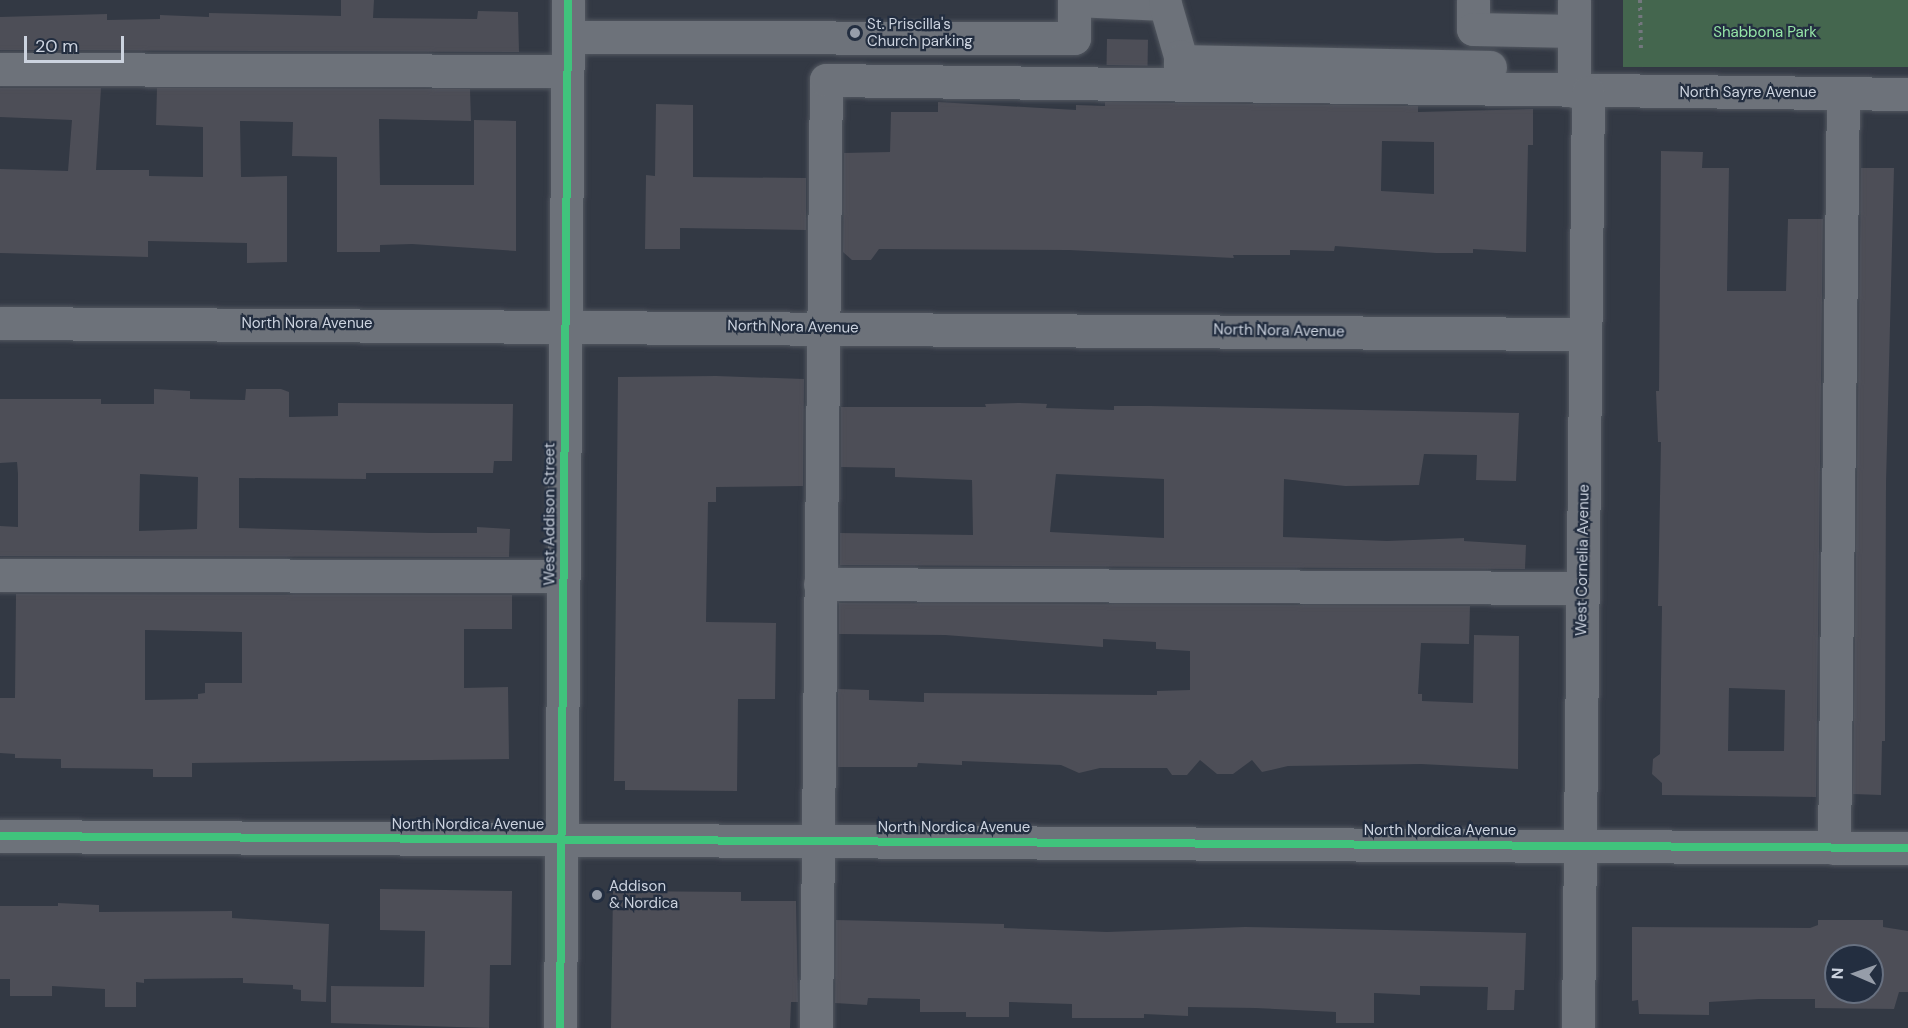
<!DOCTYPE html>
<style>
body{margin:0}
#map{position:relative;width:1908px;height:1028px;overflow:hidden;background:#333944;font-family:"DM Sans",sans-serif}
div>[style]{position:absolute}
.green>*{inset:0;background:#44664e;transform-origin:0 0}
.building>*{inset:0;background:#4d4e57;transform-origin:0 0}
.path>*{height:4px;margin-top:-2px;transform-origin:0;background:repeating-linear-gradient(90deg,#73777e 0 3px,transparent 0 7.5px)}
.roads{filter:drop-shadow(0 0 2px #525760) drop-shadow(0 0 2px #525760)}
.minor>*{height:33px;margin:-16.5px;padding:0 16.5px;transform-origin:16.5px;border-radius:16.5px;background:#6d727a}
.cycleway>*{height:8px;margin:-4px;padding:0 4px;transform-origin:4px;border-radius:4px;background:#40c37c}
.dots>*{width:16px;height:16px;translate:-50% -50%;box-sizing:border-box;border:3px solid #232e40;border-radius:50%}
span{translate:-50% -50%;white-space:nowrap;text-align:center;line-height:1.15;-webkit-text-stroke:4.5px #232e40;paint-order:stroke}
.poi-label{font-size:15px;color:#ccd3df}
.left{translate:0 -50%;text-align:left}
.park-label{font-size:15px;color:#95e5a7}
.street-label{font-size:15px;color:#ccd3df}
.north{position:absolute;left:1824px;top:944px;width:60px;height:60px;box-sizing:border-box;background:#232e40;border:2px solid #677080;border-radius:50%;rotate:272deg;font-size:16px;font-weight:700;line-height:24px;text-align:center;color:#ccd3df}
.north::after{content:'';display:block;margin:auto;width:21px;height:27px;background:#969da9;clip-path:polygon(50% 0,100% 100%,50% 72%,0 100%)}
.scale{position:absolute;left:24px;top:36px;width:100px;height:27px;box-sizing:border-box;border:3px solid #ccd3df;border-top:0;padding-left:8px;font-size:18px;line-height:21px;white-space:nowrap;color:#ccd3df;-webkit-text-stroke:4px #232e40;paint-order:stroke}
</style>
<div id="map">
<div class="green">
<i style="left:1623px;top:0;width:285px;height:67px"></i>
</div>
<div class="building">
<i style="clip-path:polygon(341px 0,374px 0,373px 18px,477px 19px,478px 11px,518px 12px,519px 52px,0 50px,0 17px,107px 14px,107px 20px,160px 19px,160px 15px,209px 17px,209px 13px,341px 16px)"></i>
<i style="left:1107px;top:39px;width:41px;height:26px;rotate:1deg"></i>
<i style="clip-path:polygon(0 88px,101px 88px,96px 170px,149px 170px,149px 176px,203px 177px,203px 127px,156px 125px,157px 88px,470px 89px,471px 121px,379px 119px,380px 185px,474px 185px,474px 120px,516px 121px,516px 251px,412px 244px,380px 245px,380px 252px,337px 252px,337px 157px,292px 156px,293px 122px,240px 121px,241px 177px,287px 176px,287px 262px,247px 263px,247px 243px,148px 241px,148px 257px,0 253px,0 169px,68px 171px,72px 120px,0 117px)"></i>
<i style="clip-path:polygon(evenodd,938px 102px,1076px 110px,1076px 105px,1105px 106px,1105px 102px,1418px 106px,1418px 112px,1533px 109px,1533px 145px,1528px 145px,1526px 252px,1473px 249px,1473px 253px,1436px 253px,1335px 246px,1334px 251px,1290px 250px,1290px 255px,1233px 255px,1234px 258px,1069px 250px,879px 249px,871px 260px,852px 260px,843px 252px,844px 153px,890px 152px,891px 112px,938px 112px,938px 102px,1382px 141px,1434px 142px,1434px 194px,1381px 191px,1382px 141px)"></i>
<i style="clip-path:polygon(656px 104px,693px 105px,693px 177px,806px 178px,806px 230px,680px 228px,680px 249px,645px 249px,646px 175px,655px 176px)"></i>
<i style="clip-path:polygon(evenodd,1661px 151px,1703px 152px,1702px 168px,1729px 168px,1727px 291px,1786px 291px,1788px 219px,1823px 219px,1816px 797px,1662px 795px,1662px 783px,1652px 774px,1653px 759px,1660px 754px,1662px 606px,1658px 606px,1661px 442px,1658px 442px,1656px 391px,1659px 391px,1661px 151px,1729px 688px,1785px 690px,1784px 751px,1728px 751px,1729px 688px)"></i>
<i style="clip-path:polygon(1861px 168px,1894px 168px,1886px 483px,1885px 741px,1882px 741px,1881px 795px,1853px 794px)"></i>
<i style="clip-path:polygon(716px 376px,804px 379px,803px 486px,716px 487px,716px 502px,708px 502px,706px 622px,776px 623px,775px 699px,738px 699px,737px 791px,625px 790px,625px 781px,614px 781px,618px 377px)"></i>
<i style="clip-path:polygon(evenodd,154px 389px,190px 391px,190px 399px,245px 400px,246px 389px,281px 389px,289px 392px,289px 417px,338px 416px,338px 403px,513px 404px,512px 461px,494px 461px,493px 473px,366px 473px,366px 479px,239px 478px,239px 528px,430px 533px,477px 533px,477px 527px,510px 529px,509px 557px,0 556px,0 526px,18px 527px,18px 474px,17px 462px,0 463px,0 399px,101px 399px,101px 404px,154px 404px,154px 389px,140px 474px,198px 477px,197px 529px,139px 531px,140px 474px)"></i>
<i style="clip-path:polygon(evenodd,1020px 403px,1047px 404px,1046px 408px,1114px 410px,1114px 406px,1150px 406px,1519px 413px,1516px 481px,1476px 480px,1477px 455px,1424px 454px,1419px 485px,1345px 486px,1284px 479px,1283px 537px,1387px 541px,1464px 538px,1464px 541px,1526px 545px,1525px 569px,840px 565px,840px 533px,973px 535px,972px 480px,895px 477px,895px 468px,841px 467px,841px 407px,986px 407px,985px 404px,1020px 403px,1056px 474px,1164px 479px,1164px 538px,1050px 532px,1056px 474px)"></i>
<i style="clip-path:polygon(evenodd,16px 594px,512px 595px,512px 629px,464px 629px,464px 688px,508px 687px,509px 759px,192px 763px,192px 777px,153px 777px,153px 769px,61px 768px,61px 759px,15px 758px,15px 754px,0 753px,0 698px,15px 698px,16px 594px,145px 630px,242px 632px,242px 683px,205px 683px,205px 693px,198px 694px,198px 699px,145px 700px,145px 630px)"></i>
<i style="clip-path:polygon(839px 603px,1470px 606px,1469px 644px,1421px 643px,1418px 694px,1422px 694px,1422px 701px,1473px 703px,1474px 635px,1519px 636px,1518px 769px,1421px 764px,1288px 766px,1262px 772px,1252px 760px,1233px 774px,1217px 774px,1200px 760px,1187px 775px,1172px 775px,1167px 768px,1100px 768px,1079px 773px,1061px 765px,962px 761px,962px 765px,918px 763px,917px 767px,838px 767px,838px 689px,869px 690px,869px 700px,924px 702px,924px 693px,1157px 695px,1157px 691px,1190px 690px,1190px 651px,1156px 649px,1156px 642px,1103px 639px,1103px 647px,945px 635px,839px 634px)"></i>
<i style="clip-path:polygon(380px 889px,512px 891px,511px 965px,490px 965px,489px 1028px,331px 1023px,331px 986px,424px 987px,425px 931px,380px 930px)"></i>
<i style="clip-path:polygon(613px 891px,741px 892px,741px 901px,796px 901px,798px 1002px,791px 1002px,790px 1028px,611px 1028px)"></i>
<i style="clip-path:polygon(58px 903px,99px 905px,99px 912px,232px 911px,232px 918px,329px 924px,326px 1002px,301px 1001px,301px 990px,293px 989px,293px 985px,243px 983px,243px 978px,144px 979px,144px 983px,136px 982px,136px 1007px,105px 1007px,105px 989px,52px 986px,52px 996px,10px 996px,10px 979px,0 979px,0 906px,58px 906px)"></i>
<i style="clip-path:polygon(836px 920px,1004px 924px,1004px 928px,1107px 932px,1245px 927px,1526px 933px,1524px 990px,1515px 990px,1514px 1010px,1487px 1010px,1488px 987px,1420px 986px,1420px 995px,1374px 993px,1374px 1023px,1336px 1023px,1336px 1012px,1256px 1008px,1188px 1007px,1188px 1016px,1144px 1014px,1144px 1018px,1072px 1018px,1072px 1004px,1009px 1002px,1009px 1017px,966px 1017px,966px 1012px,920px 1012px,920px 999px,868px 998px,867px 1005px,835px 1003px)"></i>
<i style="clip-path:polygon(evenodd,1818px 920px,1883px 920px,1883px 927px,1908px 931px,1908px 992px,1899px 992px,1894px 1009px,1815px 1008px,1815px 999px,1759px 999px,1709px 1002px,1709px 1015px,1639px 1014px,1638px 1000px,1632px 1001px,1632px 927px,1810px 928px,1818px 925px,1818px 920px,1836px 956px,1872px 956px,1872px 992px,1836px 992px,1836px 956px)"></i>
</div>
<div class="path">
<i style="left:1640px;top:0;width:50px;rotate:88.9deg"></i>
</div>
<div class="roads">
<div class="minor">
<i style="left:1074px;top:0;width:91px;rotate:2.5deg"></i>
<i style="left:1165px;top:4px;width:54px;rotate:73.9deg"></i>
<i style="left:1180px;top:56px;width:27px;rotate:90deg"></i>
<i style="left:1473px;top:0;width:29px;rotate:90deg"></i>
<i style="left:1473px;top:29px;width:101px;rotate:1.1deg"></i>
<i style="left:568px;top:37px;width:506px;rotate:0.11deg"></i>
<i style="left:1074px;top:38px;width:38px;rotate:-90deg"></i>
<i style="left:1180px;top:61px;width:310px;rotate:1.1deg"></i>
<i style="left:0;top:69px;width:567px;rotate:0.2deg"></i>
<i style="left:1574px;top:91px;width:91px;rotate:-90deg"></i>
<i style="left:0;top:323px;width:1585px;rotate:0.4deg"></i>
<i style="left:0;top:575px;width:563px;rotate:0.1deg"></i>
<i style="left:820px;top:584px;width:762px;rotate:0.3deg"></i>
<i style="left:0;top:836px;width:1908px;rotate:0.36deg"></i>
<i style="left:1834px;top:848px;width:755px;rotate:-89.32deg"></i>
<i style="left:560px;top:1028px;width:1028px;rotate:-89.55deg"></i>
<i style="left:816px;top:1028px;width:948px;rotate:-89.4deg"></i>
<i style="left:826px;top:80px;width:1082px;rotate:0.74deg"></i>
<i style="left:1578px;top:1028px;width:936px;rotate:-89.39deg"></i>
</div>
</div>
<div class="cycleway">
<i style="left:0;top:836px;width:1908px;rotate:0.36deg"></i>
<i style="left:560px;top:1028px;width:1028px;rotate:-89.55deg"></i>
</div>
<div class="dots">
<i style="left:855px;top:33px;background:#969da9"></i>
<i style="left:597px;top:895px;background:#969da9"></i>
</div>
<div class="poi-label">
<span class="left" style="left:867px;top:33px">St. Priscilla's<br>Church parking</span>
<span class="left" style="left:609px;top:895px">Addison<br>&amp; Nordica</span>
</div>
<div class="park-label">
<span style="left:1765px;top:33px">Shabbona Park</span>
</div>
<div class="street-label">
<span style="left:1748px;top:93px">North Sayre Avenue</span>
<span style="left:307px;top:324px">North Nora Avenue</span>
<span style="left:793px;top:327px;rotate:1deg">North Nora Avenue</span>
<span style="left:1279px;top:331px;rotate:1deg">North Nora Avenue</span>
<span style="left:550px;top:514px;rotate:-90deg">West Addison Street</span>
<span style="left:1583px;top:560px;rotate:-89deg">West Cornelia Avenue</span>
<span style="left:468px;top:825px">North Nordica Avenue</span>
<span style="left:954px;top:828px">North Nordica Avenue</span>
<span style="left:1440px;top:831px">North Nordica Avenue</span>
</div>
<div class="north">N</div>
<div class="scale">20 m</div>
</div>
